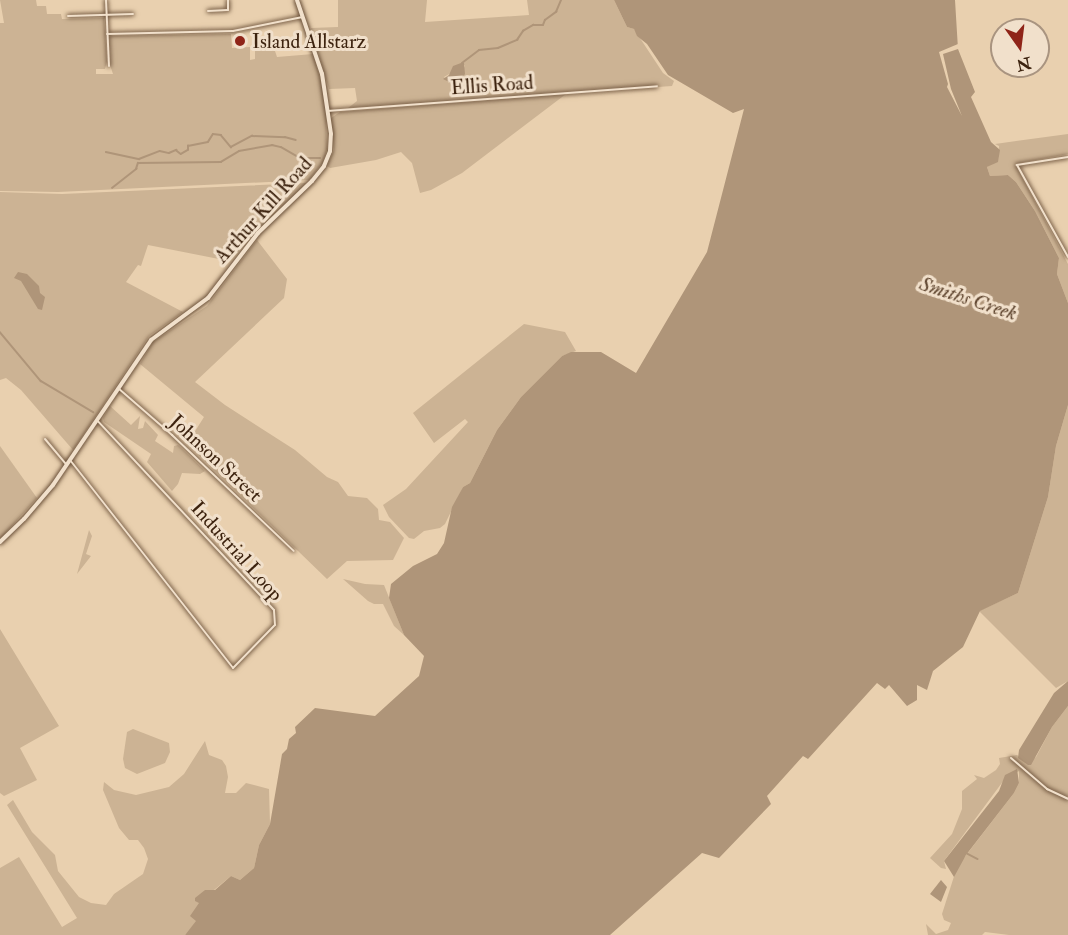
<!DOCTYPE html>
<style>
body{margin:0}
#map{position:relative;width:1068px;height:935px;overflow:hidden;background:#e9d0af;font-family:"IM FELL Double Pica",serif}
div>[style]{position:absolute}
.green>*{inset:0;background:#ccb394}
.water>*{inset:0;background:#af9579}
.pier>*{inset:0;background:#e9d0af}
.stream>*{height:1.5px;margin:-0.75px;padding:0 0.75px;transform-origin:0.75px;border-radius:0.75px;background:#af9579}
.roads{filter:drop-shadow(0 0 2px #684e37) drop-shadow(0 0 2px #684e37)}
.street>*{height:2px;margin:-1px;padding:0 1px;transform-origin:1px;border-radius:1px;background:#f1e0cb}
.secondary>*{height:4px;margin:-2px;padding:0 2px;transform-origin:2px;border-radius:2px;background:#f1e0cb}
.dots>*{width:16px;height:16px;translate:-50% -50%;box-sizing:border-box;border:3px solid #f1e0cb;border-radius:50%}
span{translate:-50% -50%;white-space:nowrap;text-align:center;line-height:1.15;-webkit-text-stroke:6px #f1e0cb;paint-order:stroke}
.poi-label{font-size:20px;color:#3d230f}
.left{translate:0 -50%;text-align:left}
.street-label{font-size:20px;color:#3d230f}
.water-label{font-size:21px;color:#5f452f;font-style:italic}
.north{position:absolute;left:990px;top:18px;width:60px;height:60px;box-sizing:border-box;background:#f1e0cb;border:2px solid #a99480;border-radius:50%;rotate:166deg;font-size:16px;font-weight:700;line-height:24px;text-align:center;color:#3d230f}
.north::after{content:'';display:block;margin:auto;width:21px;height:27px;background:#8f2418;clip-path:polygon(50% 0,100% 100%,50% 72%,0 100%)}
</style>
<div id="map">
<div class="green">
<i style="clip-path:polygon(0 0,36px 0,37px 6px,46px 6px,47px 14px,61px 14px,62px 19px,104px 18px,107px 61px,105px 69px,96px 69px,96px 74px,113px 74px,110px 65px,109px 37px,112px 36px,231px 34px,232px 48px,250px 47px,250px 60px,255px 59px,255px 43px,272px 42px,277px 57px,313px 54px,323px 89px,326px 115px,327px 149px,323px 162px,309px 180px,58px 192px,0 191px,0 23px,4px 23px)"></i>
<i style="clip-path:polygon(evenodd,338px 0,427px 0,425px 22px,529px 15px,527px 0,614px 0,627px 27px,634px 29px,663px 73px,674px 81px,672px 86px,348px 108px,357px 101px,355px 88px,329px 89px,311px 28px,338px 27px,338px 0,465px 65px,458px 84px,451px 85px,444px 77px,465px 65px)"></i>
<i style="clip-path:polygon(566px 94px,462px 173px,431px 190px,420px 193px,412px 163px,401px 152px,376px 160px,330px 168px,327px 166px,334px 150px,331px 118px,340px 112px)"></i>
<i style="clip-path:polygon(1068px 134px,1068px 154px,1015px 164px,1068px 264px,1068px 303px,1057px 274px,1059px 258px,1035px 211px,1016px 182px,1008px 175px,990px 176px,987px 167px,998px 161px,999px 146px,995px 144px)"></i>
<i style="clip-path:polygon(306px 183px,229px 261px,148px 245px,141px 266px,138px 265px,126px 282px,183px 312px,149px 336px,73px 450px,21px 390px,6px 378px,0 380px,0 192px,62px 194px)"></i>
<i style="clip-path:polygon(257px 240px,287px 279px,284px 298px,195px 382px,225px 405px,295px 450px,327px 477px,338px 482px,348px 496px,367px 498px,378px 509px,379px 520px,390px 522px,404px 538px,393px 560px,347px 561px,327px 579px,187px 444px,204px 417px,140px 364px,153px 342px,207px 306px)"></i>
<i style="clip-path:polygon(524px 324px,565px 332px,576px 351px,562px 356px,521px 397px,497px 430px,470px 483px,463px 487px,445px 524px,440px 528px,424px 531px,414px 539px,409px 538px,389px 517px,383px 505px,406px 489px,468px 422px,465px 419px,434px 443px,413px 413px)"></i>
<i style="clip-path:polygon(1068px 405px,1068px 681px,1056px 688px,979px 611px,1018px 593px,1048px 497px,1056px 446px)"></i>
<i style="clip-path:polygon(110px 406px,131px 425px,140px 416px,138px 429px,143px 428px,145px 421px,158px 435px,155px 441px,173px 453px,174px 446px,178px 445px,205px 471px,200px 474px,182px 473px,178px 484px,172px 491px,147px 462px,151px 454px,104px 422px,103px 418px)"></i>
<i style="clip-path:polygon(0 446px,37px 498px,0 539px)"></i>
<i style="clip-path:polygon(89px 530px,92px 536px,86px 554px,91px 556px,77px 574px)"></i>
<i style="clip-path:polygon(343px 579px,365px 584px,384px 585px,404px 635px,394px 626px,383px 604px,374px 604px,368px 601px)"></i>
<i style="clip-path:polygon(0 629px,59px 726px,20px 748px,37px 780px,4px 796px,0 793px)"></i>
<i style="clip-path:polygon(1068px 706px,1068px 935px,1009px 935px,985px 932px,982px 935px,928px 935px,926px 924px,936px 934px,948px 930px,951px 923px,944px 920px,942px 914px,957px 867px,1014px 793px,1019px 783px,1019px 771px,1004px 780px,944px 861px,946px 869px,941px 868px,930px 858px,952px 834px,962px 809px,962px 791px,977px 779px,974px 775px,984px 778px,996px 770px,1000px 764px,999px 758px,1017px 755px,1028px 763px,1036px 757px,1052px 727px)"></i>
<i style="clip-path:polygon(133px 729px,169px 743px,170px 752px,165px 763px,137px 774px,125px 768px,123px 759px,127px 732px)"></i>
<i style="clip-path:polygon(205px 741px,209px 755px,222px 760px,226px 766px,228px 777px,225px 793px,236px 793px,246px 783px,269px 789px,270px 824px,259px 845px,254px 868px,240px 880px,231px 876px,214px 890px,205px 890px,197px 921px,185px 935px,0 935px,0 868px,19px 857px,62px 927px,77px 918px,7px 805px,13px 800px,32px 832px,55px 855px,58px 871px,79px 897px,91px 903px,106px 905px,114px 894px,143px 874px,148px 859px,144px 848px,138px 840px,129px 840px,119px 828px,103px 790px,104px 782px,114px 790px,136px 795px,169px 787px,184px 774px)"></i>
</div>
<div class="water">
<i style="clip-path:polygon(614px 0,955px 0,958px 49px,975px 92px,971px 97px,991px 142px,1000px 150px,998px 162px,987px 167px,990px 176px,1008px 175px,1016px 182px,1035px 211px,1059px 258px,1057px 274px,1068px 303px,1068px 405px,1056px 446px,1048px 497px,1018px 593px,980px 611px,963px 647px,933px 671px,927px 690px,917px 685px,917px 700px,907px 706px,889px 685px,885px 689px,877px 683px,808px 759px,803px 756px,767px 796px,771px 804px,719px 858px,702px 853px,610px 935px,185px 935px,196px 921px,190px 916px,199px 903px,195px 901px,195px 898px,205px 890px,215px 890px,231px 876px,240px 880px,254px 868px,259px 845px,270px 824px,282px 754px,287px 749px,289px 739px,296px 733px,295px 727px,315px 708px,375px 716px,419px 676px,424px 656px,404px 635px,389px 598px,391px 584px,413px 566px,437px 554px,444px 543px,452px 507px,463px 487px,470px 483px,497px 430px,521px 397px,562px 356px,571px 352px,601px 352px,636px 373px,707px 252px,744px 109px,733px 113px,668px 75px,647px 44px,637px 36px,634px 29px,627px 27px)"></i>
<i style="clip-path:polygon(461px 63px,464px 63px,465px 74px,455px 88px,452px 89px,449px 82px,443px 79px,449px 75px,453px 66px)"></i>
<i style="clip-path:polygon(18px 272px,27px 274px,39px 286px,40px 293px,45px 297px,42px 310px,38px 309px,21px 281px,14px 278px)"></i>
<i style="clip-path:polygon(1068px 681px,1068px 706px,1052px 727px,1031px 765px,1028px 765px,1018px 758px,1019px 750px,1054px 693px)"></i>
<i style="clip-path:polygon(1017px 769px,1019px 783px,1014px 793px,966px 855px,954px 877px,944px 861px,999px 791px,1005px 775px)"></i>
<i style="clip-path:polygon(941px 880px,947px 887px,941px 902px,930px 894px)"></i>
</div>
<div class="pier">
<i style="clip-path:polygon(958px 44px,958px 49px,943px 54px,951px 89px,962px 116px,947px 87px,948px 84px,939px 52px)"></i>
</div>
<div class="stream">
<i style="left:462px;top:63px;width:21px;rotate:-37deg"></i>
<i style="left:479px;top:50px;width:19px;rotate:-6deg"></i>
<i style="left:498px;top:48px;width:21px;rotate:-23deg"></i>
<i style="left:517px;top:40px;width:11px;rotate:-56deg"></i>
<i style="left:523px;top:31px;width:12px;rotate:-31deg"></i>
<i style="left:533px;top:25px;width:10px"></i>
<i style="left:543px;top:25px;width:5px;rotate:-68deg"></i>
<i style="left:545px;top:20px;width:14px;rotate:-36deg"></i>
<i style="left:556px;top:12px;width:13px;rotate:-67deg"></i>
<i style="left:106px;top:152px;width:34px;rotate:12deg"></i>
<i style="left:139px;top:159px;width:22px;rotate:-21deg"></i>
<i style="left:160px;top:151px;width:9px;rotate:13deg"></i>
<i style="left:169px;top:153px;width:8px;rotate:-23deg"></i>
<i style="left:176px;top:150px;width:6px;rotate:39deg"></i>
<i style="left:181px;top:154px;width:8px;rotate:-30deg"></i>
<i style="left:188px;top:150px;width:4px;rotate:-90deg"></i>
<i style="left:188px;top:146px;width:20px;rotate:-11deg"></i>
<i style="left:208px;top:142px;width:9px;rotate:-58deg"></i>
<i style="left:213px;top:134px;width:8px;rotate:7deg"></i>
<i style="left:221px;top:135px;width:16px;rotate:50deg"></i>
<i style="left:231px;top:147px;width:24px;rotate:-28deg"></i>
<i style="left:252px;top:136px;width:33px;rotate:2deg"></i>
<i style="left:285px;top:137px;width:11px;rotate:15deg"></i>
<i style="left:112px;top:188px;width:31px;rotate:-38deg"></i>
<i style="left:136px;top:169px;width:6px;rotate:-72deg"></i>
<i style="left:138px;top:163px;width:83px;rotate:-0.7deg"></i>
<i style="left:221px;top:162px;width:21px;rotate:-31deg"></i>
<i style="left:239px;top:151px;width:34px;rotate:-10deg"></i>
<i style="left:272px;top:145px;width:9px;rotate:13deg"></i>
<i style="left:281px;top:147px;width:22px;rotate:30deg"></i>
<i style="left:300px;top:158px;width:20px"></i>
<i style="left:0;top:332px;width:64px;rotate:50.1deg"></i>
<i style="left:41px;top:381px;width:61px;rotate:30.8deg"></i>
<i style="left:966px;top:853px;width:13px;rotate:27deg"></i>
</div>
<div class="roads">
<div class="street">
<i style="left:106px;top:0;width:66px;rotate:87.4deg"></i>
<i style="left:208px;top:11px;width:20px;rotate:-3deg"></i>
<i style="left:228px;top:10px;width:10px;rotate:-90deg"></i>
<i style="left:68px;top:16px;width:65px;rotate:-1.8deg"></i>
<i style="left:107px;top:34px;width:126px;rotate:-1.4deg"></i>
<i style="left:233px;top:31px;width:71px;rotate:-11.3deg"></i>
<i style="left:328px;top:111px;width:330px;rotate:-4.3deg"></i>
<i style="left:1068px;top:157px;width:52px;rotate:171.1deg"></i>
<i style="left:1017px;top:165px;width:105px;rotate:61deg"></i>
<i style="left:118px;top:388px;width:72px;rotate:41deg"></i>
<i style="left:172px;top:435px;width:168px;rotate:43.6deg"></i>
<i style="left:45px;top:439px;width:34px;rotate:50deg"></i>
<i style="left:70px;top:460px;width:264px;rotate:51.9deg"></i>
<i style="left:233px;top:668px;width:60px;rotate:-45.7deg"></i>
<i style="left:275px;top:625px;width:15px;rotate:-94deg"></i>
<i style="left:274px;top:610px;width:260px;rotate:-133deg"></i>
<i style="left:1011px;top:758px;width:48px;rotate:40.7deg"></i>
<i style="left:1047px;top:789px;width:23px;rotate:25deg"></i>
</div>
<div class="secondary">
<i style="left:0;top:542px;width:33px;rotate:-44deg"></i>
<i style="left:24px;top:519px;width:45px;rotate:-49.5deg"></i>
<i style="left:53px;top:485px;width:175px;rotate:-55.9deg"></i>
<i style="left:151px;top:340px;width:71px;rotate:-36.4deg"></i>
<i style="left:208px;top:298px;width:82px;rotate:-52.4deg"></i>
<i style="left:258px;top:233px;width:75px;rotate:-43.9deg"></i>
<i style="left:312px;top:181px;width:19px;rotate:-51deg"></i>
<i style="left:324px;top:166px;width:16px;rotate:-68deg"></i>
<i style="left:330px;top:151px;width:17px;rotate:-87deg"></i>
<i style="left:331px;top:134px;width:61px;rotate:-98.5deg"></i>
<i style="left:322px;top:74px;width:78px;rotate:-108.7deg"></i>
</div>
</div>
<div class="dots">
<i style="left:240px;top:41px;background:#8f2418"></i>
</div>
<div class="poi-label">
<span class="left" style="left:252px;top:41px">Island Allstarz</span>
</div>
<div class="street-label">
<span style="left:492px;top:85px;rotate:-4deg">Ellis Road</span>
<span style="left:263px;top:210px;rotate:-48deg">Arthur Kill Road</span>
<span style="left:216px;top:458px;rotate:43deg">Johnson Street</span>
<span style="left:237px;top:551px;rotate:48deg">Industrial Loop</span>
</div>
<div class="water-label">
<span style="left:968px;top:299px;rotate:18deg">Smiths Creek</span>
</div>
<div class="north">N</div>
</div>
